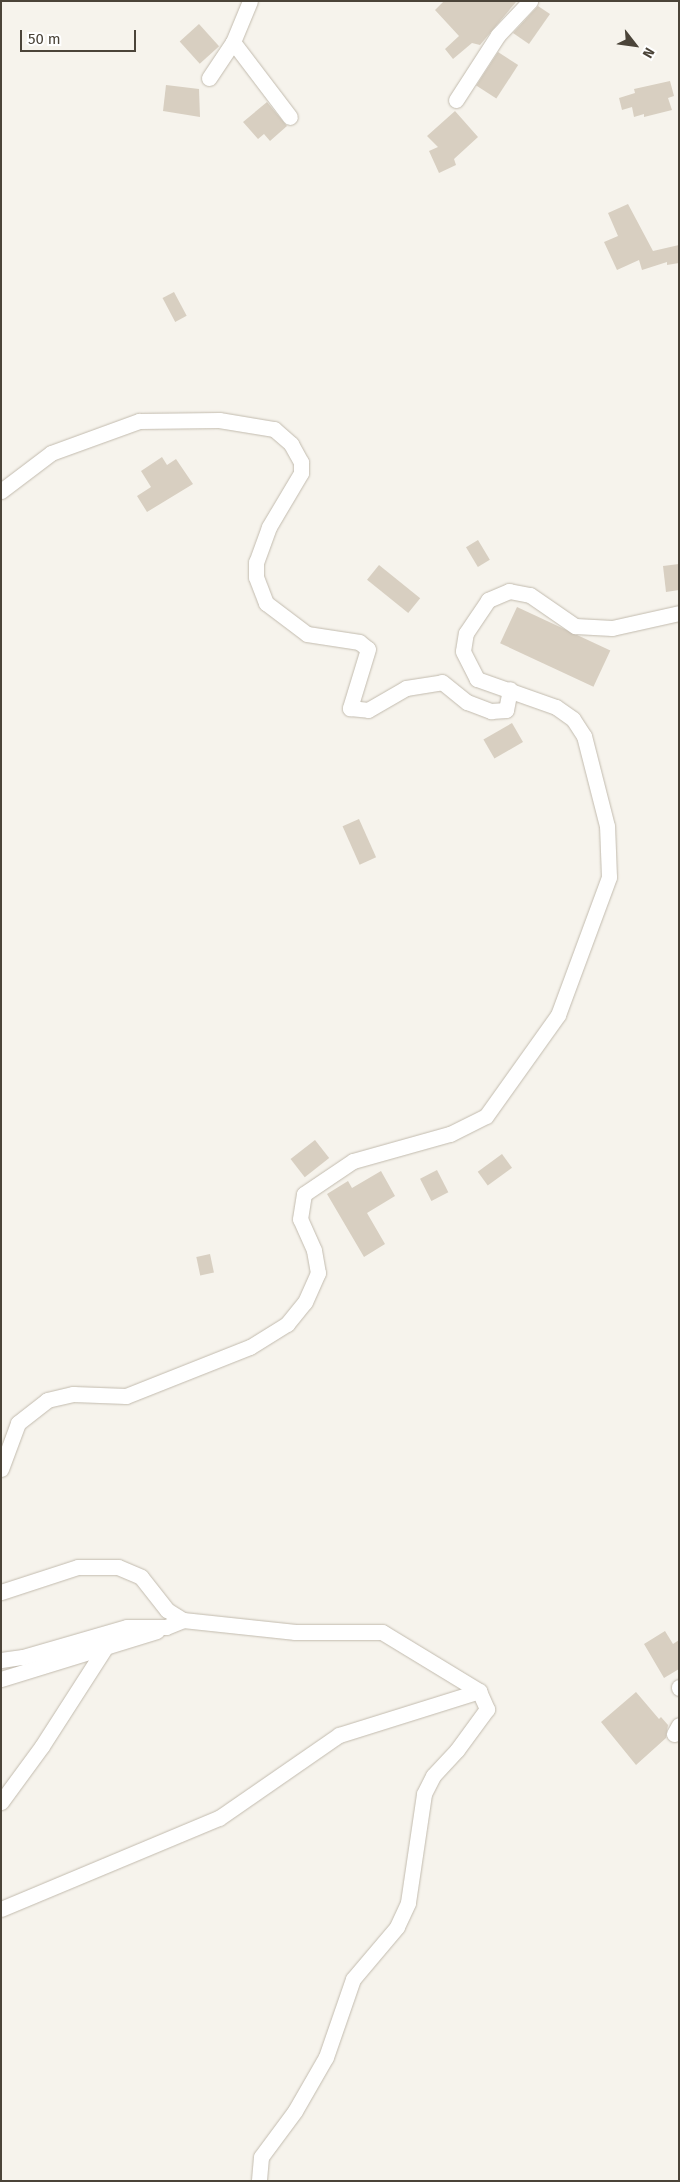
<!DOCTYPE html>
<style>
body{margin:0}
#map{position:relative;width:680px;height:2182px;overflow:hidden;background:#f6f3ec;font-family:"Fira Sans",sans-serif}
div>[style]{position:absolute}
.building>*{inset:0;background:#d8cfc1;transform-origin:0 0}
.roads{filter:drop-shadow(0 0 1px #c2bbae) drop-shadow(0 0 1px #c2bbae)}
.minor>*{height:15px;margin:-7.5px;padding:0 7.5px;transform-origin:7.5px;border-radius:7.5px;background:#fff}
span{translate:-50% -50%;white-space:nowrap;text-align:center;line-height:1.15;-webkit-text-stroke:4px #fff;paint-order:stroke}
.frame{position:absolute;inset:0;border:2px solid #4b4439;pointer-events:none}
.north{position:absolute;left:610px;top:20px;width:50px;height:50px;-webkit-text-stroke:4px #fff;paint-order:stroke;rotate:120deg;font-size:14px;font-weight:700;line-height:20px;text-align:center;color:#4b4439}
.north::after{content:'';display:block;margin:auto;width:18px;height:22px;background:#4b4439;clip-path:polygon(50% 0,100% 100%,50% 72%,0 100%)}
.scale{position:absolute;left:20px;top:30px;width:116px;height:22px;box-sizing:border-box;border:2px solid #4b4439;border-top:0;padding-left:6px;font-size:15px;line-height:18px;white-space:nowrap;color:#4b4439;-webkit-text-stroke:4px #fff;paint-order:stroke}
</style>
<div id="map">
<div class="building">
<i style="clip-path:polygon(444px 1px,515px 1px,516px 2px,480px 45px,472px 43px,453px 59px,445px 49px,459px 36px,435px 10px)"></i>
<i style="clip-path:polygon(538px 6px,550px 14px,529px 44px,513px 33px)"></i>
<i style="left:199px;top:24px;width:30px;height:26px;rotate:48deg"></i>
<i style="left:498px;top:52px;width:24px;height:40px;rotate:33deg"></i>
<i style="clip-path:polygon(670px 81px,674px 96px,668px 98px,672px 110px,644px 117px,644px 114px,634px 117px,632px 107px,622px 110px,619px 98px,635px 93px,634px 89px)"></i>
<i style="clip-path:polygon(166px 85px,199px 89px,200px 117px,163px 111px)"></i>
<i style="clip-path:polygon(267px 102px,287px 126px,270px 141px,264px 134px,258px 139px,243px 122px)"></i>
<i style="clip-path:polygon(455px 111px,478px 137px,454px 159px,456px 165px,439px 173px,429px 151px,438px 147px,427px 136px)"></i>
<i style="clip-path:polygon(628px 204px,653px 251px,679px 245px,679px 263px,667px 265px,667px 262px,642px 270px,639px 260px,617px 270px,604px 242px,618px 236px,608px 213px)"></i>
<i style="left:174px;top:292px;width:27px;height:13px;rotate:62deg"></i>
<i style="clip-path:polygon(162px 457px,167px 465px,176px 459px,193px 484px,147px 512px,137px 496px,151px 487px,141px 471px)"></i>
<i style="left:478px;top:540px;width:23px;height:14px;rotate:59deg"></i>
<i style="clip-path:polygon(679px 564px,679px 590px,666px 592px,663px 566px)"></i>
<i style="left:379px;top:565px;width:53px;height:19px;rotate:39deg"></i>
<i style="left:517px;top:607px;width:103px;height:40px;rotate:25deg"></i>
<i style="left:512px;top:723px;width:22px;height:33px;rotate:60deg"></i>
<i style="left:359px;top:819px;width:42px;height:18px;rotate:66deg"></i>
<i style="left:315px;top:1140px;width:23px;height:31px;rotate:52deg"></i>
<i style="left:502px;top:1154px;width:17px;height:30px;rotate:54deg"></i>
<i style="left:437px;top:1170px;width:25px;height:19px;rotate:63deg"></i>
<i style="clip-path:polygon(381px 1171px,395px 1196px,367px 1213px,385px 1244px,364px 1257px,327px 1194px,348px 1181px,352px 1188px)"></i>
<i style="left:210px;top:1254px;width:19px;height:14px;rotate:78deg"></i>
<i style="clip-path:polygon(665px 1631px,673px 1644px,679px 1640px,679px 1669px,664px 1678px,644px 1644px)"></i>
<i style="clip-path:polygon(636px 1692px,659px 1719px,661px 1717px,668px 1725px,666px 1738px,636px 1765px,601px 1722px)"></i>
</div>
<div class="roads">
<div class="minor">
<i style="left:233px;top:42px;width:94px;rotate:52.8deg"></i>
<i style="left:209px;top:78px;width:43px;rotate:-56.3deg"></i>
<i style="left:233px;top:42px;width:44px;rotate:-67.5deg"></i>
<i style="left:456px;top:100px;width:77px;rotate:-57.1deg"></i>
<i style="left:498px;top:35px;width:47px;rotate:-46.7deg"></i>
<i style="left:1px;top:491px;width:63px;rotate:-37.2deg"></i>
<i style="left:51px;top:453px;width:94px;rotate:-20deg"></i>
<i style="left:139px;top:421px;width:80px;rotate:-0.7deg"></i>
<i style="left:219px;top:420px;width:56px;rotate:9.3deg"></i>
<i style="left:274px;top:429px;width:23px;rotate:41deg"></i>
<i style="left:291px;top:444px;width:21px;rotate:61deg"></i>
<i style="left:301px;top:462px;width:11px;rotate:90deg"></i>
<i style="left:301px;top:473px;width:63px;rotate:120.7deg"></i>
<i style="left:269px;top:527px;width:37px;rotate:110deg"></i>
<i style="left:256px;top:562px;width:15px;rotate:90deg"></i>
<i style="left:256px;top:577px;width:28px;rotate:69deg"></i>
<i style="left:266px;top:603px;width:51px;rotate:37.1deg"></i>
<i style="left:307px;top:634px;width:53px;rotate:8.7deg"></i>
<i style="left:359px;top:642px;width:11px;rotate:38deg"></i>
<i style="left:368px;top:649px;width:62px;rotate:107deg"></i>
<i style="left:350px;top:708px;width:18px;rotate:6deg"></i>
<i style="left:368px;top:710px;width:44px;rotate:-30.1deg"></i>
<i style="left:406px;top:688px;width:36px;rotate:-9deg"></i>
<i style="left:442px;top:682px;width:32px;rotate:39deg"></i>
<i style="left:467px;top:702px;width:26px;rotate:21deg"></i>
<i style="left:491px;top:711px;width:15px;rotate:-4deg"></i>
<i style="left:506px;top:710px;width:21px;rotate:-79deg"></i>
<i style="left:1px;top:1469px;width:49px;rotate:-69.7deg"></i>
<i style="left:18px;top:1423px;width:37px;rotate:-38deg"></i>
<i style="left:47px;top:1400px;width:27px;rotate:-13deg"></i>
<i style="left:73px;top:1394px;width:53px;rotate:2.2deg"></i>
<i style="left:126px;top:1396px;width:133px;rotate:-21.6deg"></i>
<i style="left:250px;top:1347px;width:44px;rotate:-31.9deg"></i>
<i style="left:287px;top:1324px;width:28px;rotate:-51deg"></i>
<i style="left:305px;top:1302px;width:32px;rotate:-66deg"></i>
<i style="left:318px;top:1273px;width:23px;rotate:-100deg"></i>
<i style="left:314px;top:1250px;width:34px;rotate:-114deg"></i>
<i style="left:300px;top:1219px;width:25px;rotate:-81deg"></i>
<i style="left:304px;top:1194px;width:59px;rotate:-34deg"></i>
<i style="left:353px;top:1161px;width:101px;rotate:-15.6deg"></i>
<i style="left:450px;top:1134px;width:40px;rotate:-26.6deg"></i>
<i style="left:486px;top:1116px;width:124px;rotate:-54.5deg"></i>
<i style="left:558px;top:1015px;width:147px;rotate:-69.7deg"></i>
<i style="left:609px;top:877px;width:51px;rotate:-92.2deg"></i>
<i style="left:607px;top:826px;width:93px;rotate:-104.3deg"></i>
<i style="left:584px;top:736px;width:20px;rotate:-123deg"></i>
<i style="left:573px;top:719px;width:21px;rotate:-145deg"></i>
<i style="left:556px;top:707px;width:84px;rotate:-160.5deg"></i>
<i style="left:477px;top:679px;width:31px;rotate:-117deg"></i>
<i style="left:463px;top:651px;width:18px;rotate:-81deg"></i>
<i style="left:466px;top:633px;width:40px;rotate:-56deg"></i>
<i style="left:488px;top:600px;width:23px;rotate:-23deg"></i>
<i style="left:509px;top:591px;width:21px;rotate:11deg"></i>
<i style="left:530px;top:595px;width:55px;rotate:34.6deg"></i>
<i style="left:575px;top:626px;width:37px;rotate:3deg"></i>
<i style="left:612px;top:628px;width:69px;rotate:-12.6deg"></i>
<i style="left:1px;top:1592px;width:81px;rotate:-18deg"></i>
<i style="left:78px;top:1567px;width:40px"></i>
<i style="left:118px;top:1567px;width:25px;rotate:23deg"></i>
<i style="left:141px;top:1577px;width:42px;rotate:51.8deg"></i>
<i style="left:167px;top:1610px;width:19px;rotate:32deg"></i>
<i style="left:183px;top:1620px;width:113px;rotate:6.1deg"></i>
<i style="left:295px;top:1632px;width:87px"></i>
<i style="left:382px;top:1632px;width:114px;rotate:31.3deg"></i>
<i style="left:479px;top:1691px;width:20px;rotate:66deg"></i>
<i style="left:487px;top:1709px;width:51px;rotate:126.2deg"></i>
<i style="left:457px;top:1750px;width:35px;rotate:133deg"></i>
<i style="left:433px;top:1776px;width:20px;rotate:117deg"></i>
<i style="left:424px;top:1794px;width:110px;rotate:98.4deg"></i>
<i style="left:408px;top:1903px;width:26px;rotate:115deg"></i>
<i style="left:397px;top:1927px;width:68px;rotate:130.2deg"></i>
<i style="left:353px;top:1979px;width:83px;rotate:109.1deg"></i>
<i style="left:326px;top:2057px;width:62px;rotate:119.9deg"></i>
<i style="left:295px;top:2111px;width:57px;rotate:126.5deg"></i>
<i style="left:261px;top:2157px;width:24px;rotate:95deg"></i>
<i style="left:1px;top:1660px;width:22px;rotate:-8deg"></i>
<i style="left:23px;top:1657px;width:108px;rotate:-16.1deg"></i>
<i style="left:127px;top:1627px;width:39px"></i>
<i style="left:166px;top:1627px;width:18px;rotate:-22deg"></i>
<i style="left:1px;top:1679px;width:163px;rotate:-17.1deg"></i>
<i style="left:679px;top:1687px;width:1px;rotate:90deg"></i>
<i style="left:674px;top:1734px;width:10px;rotate:-61deg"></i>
<i style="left:1px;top:1802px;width:69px;rotate:-53.8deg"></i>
<i style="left:42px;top:1746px;width:122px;rotate:-57.3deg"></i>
<i style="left:1px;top:1909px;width:236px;rotate:-22.7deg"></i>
<i style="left:219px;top:1818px;width:146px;rotate:-34.7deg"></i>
<i style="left:339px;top:1735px;width:147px;rotate:-17.4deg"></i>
</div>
</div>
<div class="frame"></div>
<div class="north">N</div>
<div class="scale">50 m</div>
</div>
